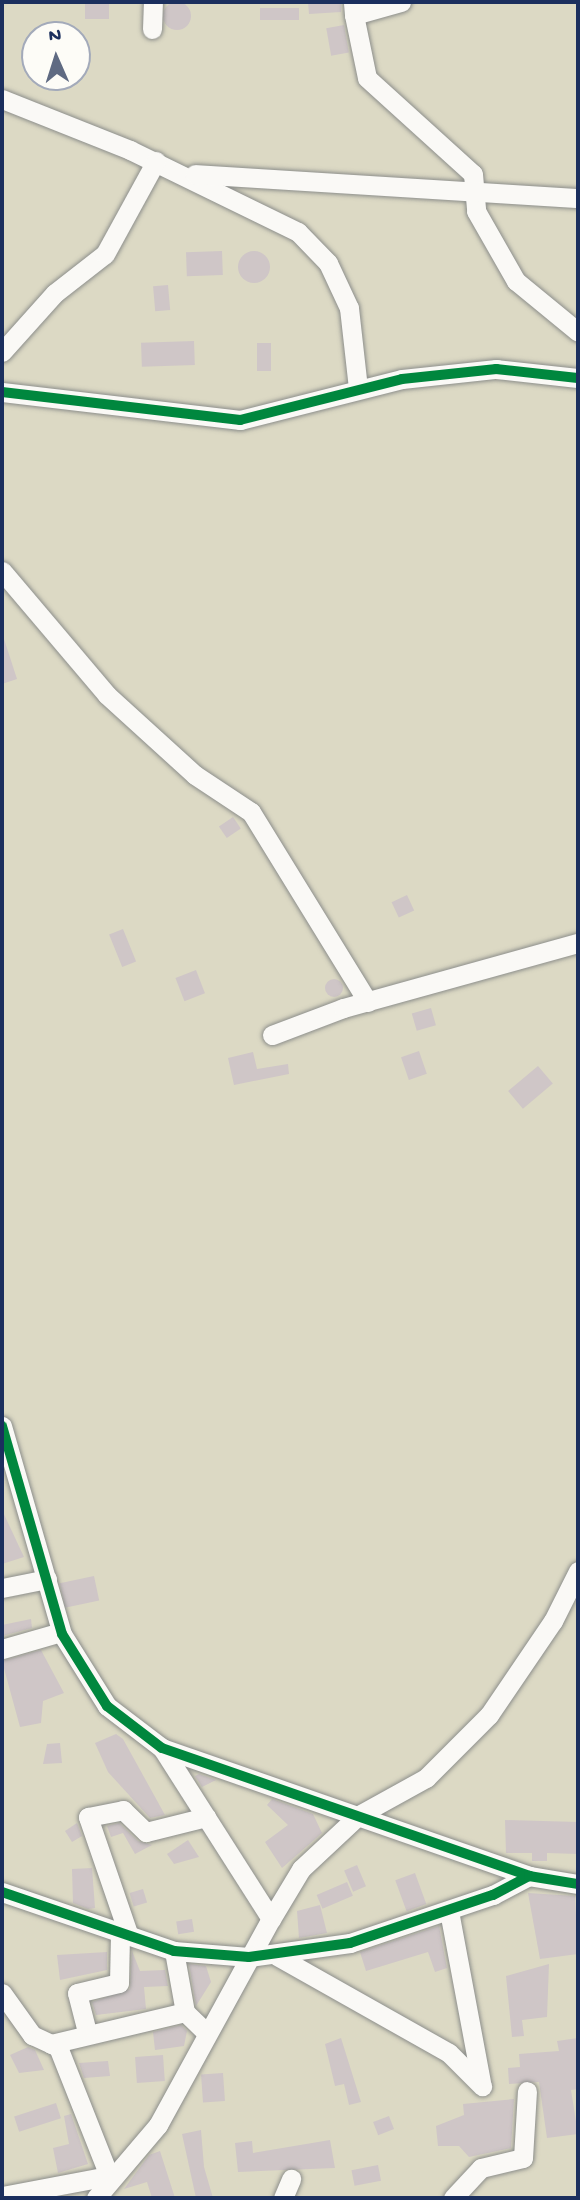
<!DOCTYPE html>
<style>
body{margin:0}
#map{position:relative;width:580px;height:2200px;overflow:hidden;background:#dcd9c4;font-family:"Gochi Hand",sans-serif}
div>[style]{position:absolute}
.building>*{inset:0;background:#cfc6c7;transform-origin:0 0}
.round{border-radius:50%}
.roads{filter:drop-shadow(0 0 2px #8c8e8b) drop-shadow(0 0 2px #8c8e8b)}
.minor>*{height:19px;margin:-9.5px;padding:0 9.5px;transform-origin:9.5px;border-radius:9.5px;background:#faf9f6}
.cycleway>*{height:10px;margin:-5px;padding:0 5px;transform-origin:5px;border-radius:5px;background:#00873e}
span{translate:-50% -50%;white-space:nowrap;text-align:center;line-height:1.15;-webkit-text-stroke:5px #fdfcf7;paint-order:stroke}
.frame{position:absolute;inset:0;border:4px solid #1b2f5e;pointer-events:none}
.north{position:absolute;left:21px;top:21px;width:70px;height:70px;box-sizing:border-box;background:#fdfcf7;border:2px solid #a3aaba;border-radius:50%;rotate:357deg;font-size:19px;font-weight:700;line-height:28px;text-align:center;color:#1b2f5e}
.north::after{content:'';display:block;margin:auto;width:24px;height:32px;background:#5f6a82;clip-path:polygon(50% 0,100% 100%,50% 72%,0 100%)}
</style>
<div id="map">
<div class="building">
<i style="left:85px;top:2px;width:24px;height:17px"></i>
<i style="clip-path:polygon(308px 2px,341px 2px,341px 12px,309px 14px)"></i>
<i class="round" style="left:163px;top:2px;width:28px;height:28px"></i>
<i style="left:299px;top:8px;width:12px;height:39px;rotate:90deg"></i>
<i style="left:344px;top:25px;width:28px;height:18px;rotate:80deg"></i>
<i style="left:222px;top:251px;width:24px;height:36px;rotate:88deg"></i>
<i class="round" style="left:238px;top:251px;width:32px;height:32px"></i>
<i style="left:168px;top:285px;width:25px;height:15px;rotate:85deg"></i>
<i style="left:194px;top:341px;width:24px;height:53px;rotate:88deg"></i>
<i style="left:257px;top:343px;width:14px;height:28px"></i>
<i style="clip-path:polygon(4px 639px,17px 679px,2px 684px,2px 640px)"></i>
<i style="left:233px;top:817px;width:14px;height:17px;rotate:56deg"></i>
<i style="left:407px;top:895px;width:17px;height:17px;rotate:65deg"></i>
<i style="left:123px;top:929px;width:35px;height:15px;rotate:68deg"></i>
<i style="left:196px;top:970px;width:25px;height:22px;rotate:69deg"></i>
<i class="round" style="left:325px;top:979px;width:18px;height:18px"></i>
<i style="left:431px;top:1008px;width:18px;height:20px;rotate:74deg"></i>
<i style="left:419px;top:1051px;width:24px;height:19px;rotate:71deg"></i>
<i style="clip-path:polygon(253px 1052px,257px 1069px,288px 1064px,289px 1074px,234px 1085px,228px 1058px)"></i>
<i style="left:538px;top:1066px;width:23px;height:39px;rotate:50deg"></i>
<i style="clip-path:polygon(2px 1510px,24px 1557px,2px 1564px)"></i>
<i style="left:94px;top:1576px;width:25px;height:35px;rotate:78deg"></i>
<i style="clip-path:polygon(31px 1619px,32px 1628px,2px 1636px,2px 1625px)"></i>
<i style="clip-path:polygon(41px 1650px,64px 1693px,43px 1701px,41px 1723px,20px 1727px,2px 1661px)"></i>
<i style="clip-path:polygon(116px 1734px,123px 1739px,165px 1815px,150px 1818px,108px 1772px,95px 1743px)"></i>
<i style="clip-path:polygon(60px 1743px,62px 1763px,43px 1764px,47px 1744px)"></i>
<i style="clip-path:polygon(199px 1774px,216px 1780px,202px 1787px,195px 1776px)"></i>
<i style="clip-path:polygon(272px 1799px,313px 1814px,322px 1833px,282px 1868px,265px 1842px,288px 1825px,267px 1805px)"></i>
<i style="clip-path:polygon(505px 1820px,578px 1822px,578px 1854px,547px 1853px,547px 1861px,532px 1861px,532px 1853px,506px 1853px)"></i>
<i style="clip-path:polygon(77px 1823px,82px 1836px,72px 1842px,65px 1831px)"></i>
<i style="clip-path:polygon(119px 1823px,138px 1841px,152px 1845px,135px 1854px,123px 1833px,111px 1837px,107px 1826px)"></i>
<i style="clip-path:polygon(188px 1840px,199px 1857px,174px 1864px,167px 1854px)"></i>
<i style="left:357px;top:1865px;width:23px;height:14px;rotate:67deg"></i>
<i style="clip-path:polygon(92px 1868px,95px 1908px,88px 1909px,73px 1903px,72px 1869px)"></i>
<i style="left:415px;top:1873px;width:33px;height:21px;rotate:70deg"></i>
<i style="left:347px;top:1882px;width:15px;height:33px;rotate:67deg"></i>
<i style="left:143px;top:1889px;width:14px;height:14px;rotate:73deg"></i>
<i style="clip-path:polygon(528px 1893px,575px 1896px,578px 1954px,540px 1959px)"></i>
<i style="clip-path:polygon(320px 1905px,327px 1933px,299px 1938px,297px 1911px)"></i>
<i style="left:192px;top:1919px;width:13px;height:16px;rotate:81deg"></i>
<i style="clip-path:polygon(439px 1926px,447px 1968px,435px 1972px,428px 1952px,366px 1971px,360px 1952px)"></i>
<i style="clip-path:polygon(132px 1951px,140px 1971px,165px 1970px,168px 1986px,144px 1987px,146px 2009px,96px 2015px,92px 2002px,130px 1989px)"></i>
<i style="clip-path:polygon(107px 1952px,107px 1970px,60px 1980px,57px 1955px)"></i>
<i style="clip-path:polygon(189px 1964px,206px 1966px,211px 1982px,196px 2006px)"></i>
<i style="clip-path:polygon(549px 1964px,547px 2017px,522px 2020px,524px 2036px,512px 2037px,506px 1976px)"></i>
<i style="clip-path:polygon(181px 2025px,187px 2031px,184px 2046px,155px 2050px,153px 2032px)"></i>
<i style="clip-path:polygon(341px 2038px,361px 2102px,349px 2105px,344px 2084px,335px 2086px,325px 2044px)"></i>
<i style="clip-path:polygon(578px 2038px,578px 2089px,571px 2090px,578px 2134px,547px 2138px,539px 2082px,509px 2084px,508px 2068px,520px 2067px,519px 2054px,559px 2051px,557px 2041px)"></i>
<i style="clip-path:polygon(28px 2047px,35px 2050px,44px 2070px,19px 2073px,10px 2055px)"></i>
<i style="left:163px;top:2055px;width:26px;height:28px;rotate:86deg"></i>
<i style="clip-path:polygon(108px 2061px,110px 2076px,84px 2078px,79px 2063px)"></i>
<i style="left:223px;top:2073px;width:28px;height:22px;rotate:86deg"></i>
<i style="clip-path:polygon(514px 2099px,511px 2148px,469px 2157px,459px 2146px,438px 2146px,436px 2126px,464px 2115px,463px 2104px)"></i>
<i style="left:56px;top:2103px;width:16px;height:44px;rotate:72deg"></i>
<i style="clip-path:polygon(71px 2114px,88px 2164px,58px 2173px,53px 2148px,69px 2144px,64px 2116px)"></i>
<i style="left:389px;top:2116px;width:14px;height:17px;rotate:69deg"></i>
<i style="clip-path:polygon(201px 2130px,204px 2167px,213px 2198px,196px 2198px,182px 2134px)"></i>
<i style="clip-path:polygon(330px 2140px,335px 2168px,238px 2172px,235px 2143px,252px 2141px,253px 2153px)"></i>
<i style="clip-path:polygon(160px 2151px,175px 2198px,152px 2198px,147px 2182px,124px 2189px,149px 2155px)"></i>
<i style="left:378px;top:2165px;width:16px;height:27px;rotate:79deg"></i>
</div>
<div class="roads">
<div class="minor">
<i style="left:353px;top:3px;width:12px;rotate:85deg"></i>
<i style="left:354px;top:15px;width:49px;rotate:-15.5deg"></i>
<i style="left:354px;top:15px;width:64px;rotate:78.3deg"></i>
<i style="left:367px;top:78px;width:143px;rotate:42.2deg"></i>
<i style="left:473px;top:174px;width:37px;rotate:85deg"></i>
<i style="left:476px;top:211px;width:81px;rotate:60.3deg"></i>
<i style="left:516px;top:281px;width:80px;rotate:39.4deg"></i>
<i style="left:152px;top:29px;width:27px;rotate:-88deg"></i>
<i style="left:2px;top:99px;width:138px;rotate:21.7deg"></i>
<i style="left:130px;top:150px;width:187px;rotate:26deg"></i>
<i style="left:298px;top:232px;width:43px;rotate:45.9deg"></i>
<i style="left:328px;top:263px;width:50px;rotate:65deg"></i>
<i style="left:349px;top:308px;width:81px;rotate:83.6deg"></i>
<i style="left:195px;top:174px;width:384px;rotate:3.6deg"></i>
<i style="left:2px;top:352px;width:79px;rotate:-48.1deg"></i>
<i style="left:55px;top:293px;width:63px;rotate:-38deg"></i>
<i style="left:105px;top:254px;width:106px;rotate:-61.3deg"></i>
<i style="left:2px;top:392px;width:240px;rotate:6.7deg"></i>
<i style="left:240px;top:420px;width:167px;rotate:-14.2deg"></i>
<i style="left:402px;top:379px;width:95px;rotate:-6.1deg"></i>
<i style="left:496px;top:369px;width:82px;rotate:6.3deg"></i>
<i style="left:2px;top:571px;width:162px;rotate:49.7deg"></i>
<i style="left:107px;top:695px;width:119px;rotate:42.3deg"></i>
<i style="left:195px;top:775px;width:67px;rotate:33.5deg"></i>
<i style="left:251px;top:812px;width:223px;rotate:58.4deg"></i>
<i style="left:272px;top:1035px;width:76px;rotate:-20.8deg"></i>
<i style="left:343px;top:1008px;width:244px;rotate:-15.5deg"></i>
<i style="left:2px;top:1426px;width:216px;rotate:73.9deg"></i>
<i style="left:62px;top:1634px;width:85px;rotate:58deg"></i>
<i style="left:107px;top:1706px;width:69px;rotate:37.4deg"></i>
<i style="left:162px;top:1748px;width:389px;rotate:19.2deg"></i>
<i style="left:2px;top:1588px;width:46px;rotate:-11.3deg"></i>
<i style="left:2px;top:1649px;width:61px;rotate:-16.1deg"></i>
<i style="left:2px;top:1892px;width:182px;rotate:18.9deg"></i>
<i style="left:174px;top:1951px;width:75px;rotate:4.6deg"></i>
<i style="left:249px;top:1957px;width:102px;rotate:-7.9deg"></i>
<i style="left:350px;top:1943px;width:151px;rotate:-18.6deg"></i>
<i style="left:493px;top:1895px;width:41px;rotate:-27.8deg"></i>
<i style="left:529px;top:1876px;width:50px;rotate:9.3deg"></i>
<i style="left:449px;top:1911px;width:174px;rotate:79.4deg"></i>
<i style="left:271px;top:1919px;width:58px;rotate:-59deg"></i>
<i style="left:301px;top:1869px;width:79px;rotate:-43deg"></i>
<i style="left:359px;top:1815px;width:77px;rotate:-28.9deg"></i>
<i style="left:426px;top:1778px;width:89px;rotate:-45deg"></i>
<i style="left:489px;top:1715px;width:114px;rotate:-55.8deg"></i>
<i style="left:553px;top:1621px;width:56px;rotate:-63.4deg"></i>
<i style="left:129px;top:1936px;width:126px;rotate:-109deg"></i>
<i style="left:88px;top:1817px;width:36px;rotate:-11deg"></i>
<i style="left:123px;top:1810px;width:32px;rotate:44deg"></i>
<i style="left:146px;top:1832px;width:62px;rotate:-14deg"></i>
<i style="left:174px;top:1951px;width:62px;rotate:79.8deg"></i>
<i style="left:185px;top:2012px;width:30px;rotate:44deg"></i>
<i style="left:277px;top:1956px;width:197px;rotate:29.4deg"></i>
<i style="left:449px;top:2053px;width:47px;rotate:45deg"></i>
<i style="left:2px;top:1993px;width:52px;rotate:54.5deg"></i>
<i style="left:32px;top:2035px;width:29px;rotate:25deg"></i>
<i style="left:58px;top:2047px;width:139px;rotate:68.4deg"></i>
<i style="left:87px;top:2032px;width:40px;rotate:-104.4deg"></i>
<i style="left:77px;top:1993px;width:43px;rotate:-13.4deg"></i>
<i style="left:119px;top:1983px;width:48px;rotate:-88.8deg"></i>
<i style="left:51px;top:2044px;width:138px;rotate:-13.4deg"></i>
<i style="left:2px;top:2196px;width:109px;rotate:-10.6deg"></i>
<i style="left:96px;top:2198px;width:96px;rotate:-49.7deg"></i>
<i style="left:158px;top:2125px;width:235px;rotate:-61.3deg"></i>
<i style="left:271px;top:1919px;width:203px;rotate:-122.5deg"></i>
<i style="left:283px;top:2198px;width:21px;rotate:-67deg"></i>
<i style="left:453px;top:2198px;width:41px;rotate:-47deg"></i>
<i style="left:481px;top:2168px;width:43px;rotate:-13.4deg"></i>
<i style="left:523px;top:2158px;width:67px;rotate:-86.6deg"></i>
</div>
</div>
<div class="cycleway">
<i style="left:2px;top:392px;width:240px;rotate:6.7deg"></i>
<i style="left:240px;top:420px;width:167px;rotate:-14.2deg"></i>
<i style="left:402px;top:379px;width:95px;rotate:-6.1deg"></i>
<i style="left:496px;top:369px;width:82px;rotate:6.3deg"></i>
<i style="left:2px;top:1426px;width:216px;rotate:73.9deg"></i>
<i style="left:62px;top:1634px;width:85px;rotate:58deg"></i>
<i style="left:107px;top:1706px;width:69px;rotate:37.4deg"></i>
<i style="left:162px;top:1748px;width:389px;rotate:19.2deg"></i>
<i style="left:2px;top:1892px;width:182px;rotate:18.9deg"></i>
<i style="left:174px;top:1951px;width:75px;rotate:4.6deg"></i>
<i style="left:249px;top:1957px;width:102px;rotate:-7.9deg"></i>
<i style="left:350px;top:1943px;width:151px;rotate:-18.6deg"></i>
<i style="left:493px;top:1895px;width:41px;rotate:-27.8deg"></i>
<i style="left:529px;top:1876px;width:50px;rotate:9.3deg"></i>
</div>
<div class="frame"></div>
<div class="north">N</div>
</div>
